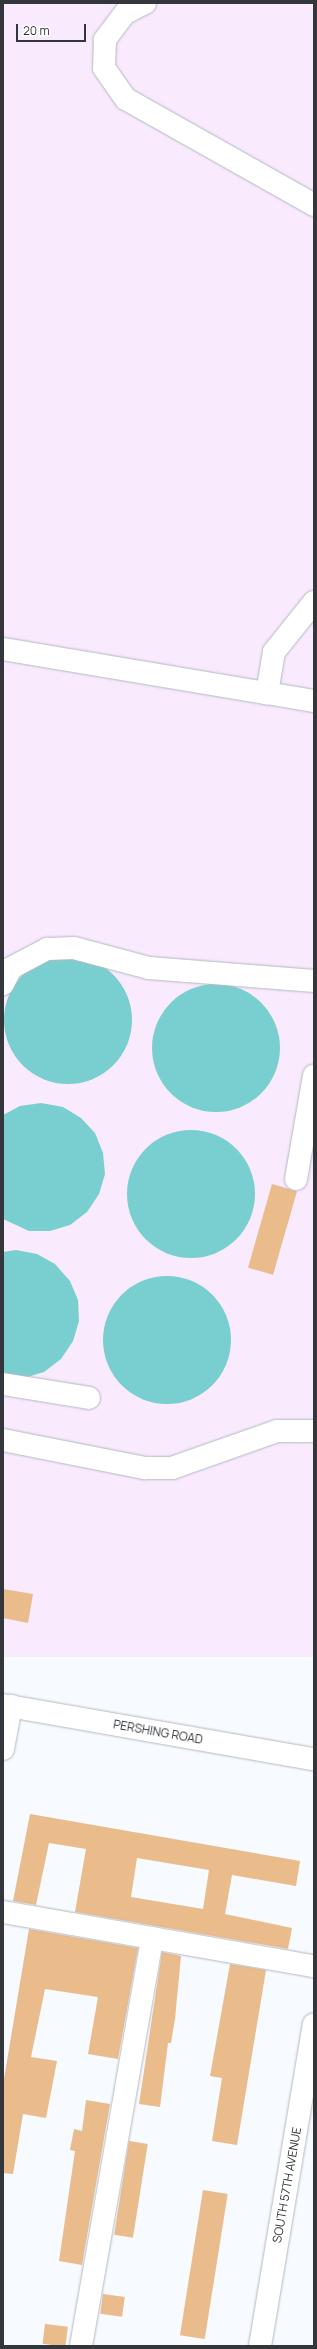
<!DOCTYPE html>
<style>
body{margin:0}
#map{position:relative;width:317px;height:2349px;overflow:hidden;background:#f7fafe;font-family:Manrope,sans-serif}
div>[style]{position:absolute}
.industrial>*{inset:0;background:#f9eafd;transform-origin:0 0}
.water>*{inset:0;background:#79cfd0}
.round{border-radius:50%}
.building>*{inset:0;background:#eabb8b;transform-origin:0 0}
.roads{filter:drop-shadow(0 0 1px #b2b9c3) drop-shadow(0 0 1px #b2b9c3)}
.minor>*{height:22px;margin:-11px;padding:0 11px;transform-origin:11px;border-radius:11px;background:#fff}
.major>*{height:22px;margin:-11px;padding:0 11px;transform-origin:11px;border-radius:11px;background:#fff}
span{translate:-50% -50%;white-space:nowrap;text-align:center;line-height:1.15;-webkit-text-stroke:3.5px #fff;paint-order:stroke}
.street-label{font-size:12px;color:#33363a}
.frame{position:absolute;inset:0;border:4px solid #33363a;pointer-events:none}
.scale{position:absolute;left:16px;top:24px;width:70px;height:18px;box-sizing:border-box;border:2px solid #33363a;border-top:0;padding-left:5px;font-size:12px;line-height:14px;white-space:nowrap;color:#33363a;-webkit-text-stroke:3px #fff;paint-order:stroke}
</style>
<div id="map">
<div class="industrial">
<i style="left:3px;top:3px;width:311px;height:1654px"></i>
</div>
<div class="water">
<i class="round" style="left:4px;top:956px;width:128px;height:128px"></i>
<i class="round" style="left:152px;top:984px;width:128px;height:128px"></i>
<i style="clip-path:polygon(41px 1103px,63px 1107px,81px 1118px,95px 1133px,103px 1153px,105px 1174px,99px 1194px,87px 1212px,70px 1225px,50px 1231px,29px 1231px,3px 1219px,3px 1115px,20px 1106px)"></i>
<i class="round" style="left:127px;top:1130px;width:128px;height:128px"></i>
<i style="clip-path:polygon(16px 1250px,37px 1254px,55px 1264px,70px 1281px,78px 1300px,79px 1321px,73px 1341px,61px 1359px,44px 1372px,24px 1378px,3px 1378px,3px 1252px)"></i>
<i class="round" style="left:103px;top:1276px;width:128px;height:128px"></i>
</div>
<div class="building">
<i style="left:272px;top:1184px;width:26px;height:87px;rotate:16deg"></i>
<i style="clip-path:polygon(3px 1589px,33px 1594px,28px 1623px,3px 1618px)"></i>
<i style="clip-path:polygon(evenodd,30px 1814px,300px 1861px,296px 1886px,232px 1875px,225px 1914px,292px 1928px,288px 1949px,75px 1912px,86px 1849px,49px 1843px,36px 1905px,13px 1901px,30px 1814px,137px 1858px,209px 1870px,203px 1909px,131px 1897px,137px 1858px)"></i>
<i style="clip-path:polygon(29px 1929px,138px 1948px,118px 2059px,88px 2054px,98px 1997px,45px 1989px,31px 2057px,57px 2061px,46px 2118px,23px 2114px,13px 2174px,3px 2173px,3px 2085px)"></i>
<i style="clip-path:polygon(162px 1952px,181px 1956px,175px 2019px,171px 2043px,168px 2043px,160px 2107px,139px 2104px)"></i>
<i style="clip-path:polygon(230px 1964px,266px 1970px,237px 2145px,212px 2141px,222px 2078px,210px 2076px)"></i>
<i style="clip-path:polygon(86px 2100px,110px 2104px,82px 2265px,59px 2261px,75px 2151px,70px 2150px,74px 2129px,82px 2131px)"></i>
<i style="left:129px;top:2141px;width:19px;height:95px;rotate:9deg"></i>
<i style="left:203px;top:2190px;width:25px;height:147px;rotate:9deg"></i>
<i style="left:103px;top:2294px;width:22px;height:20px;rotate:8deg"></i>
<i style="left:45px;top:2324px;width:23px;height:20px;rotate:7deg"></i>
</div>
<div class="roads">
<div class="minor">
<i style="left:145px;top:3px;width:22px;rotate:153deg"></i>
<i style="left:125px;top:13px;width:34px;rotate:127deg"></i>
<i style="left:105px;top:40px;width:28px;rotate:92deg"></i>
<i style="left:104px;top:68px;width:38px;rotate:55deg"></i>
<i style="left:126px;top:99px;width:216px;rotate:29.4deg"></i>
<i style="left:314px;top:602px;width:64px;rotate:128.7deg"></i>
<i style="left:274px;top:652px;width:42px;rotate:99.7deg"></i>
<i style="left:267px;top:693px;width:48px;rotate:9.7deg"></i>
<i style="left:3px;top:649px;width:268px;rotate:9.5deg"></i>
<i style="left:3px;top:984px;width:18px;rotate:-63deg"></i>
<i style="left:11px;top:968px;width:41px;rotate:-27.8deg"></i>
<i style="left:47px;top:949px;width:27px;rotate:-2deg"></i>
<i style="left:74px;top:948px;width:78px;rotate:14.9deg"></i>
<i style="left:149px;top:968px;width:166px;rotate:4.5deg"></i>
<i style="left:296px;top:1179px;width:105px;rotate:-80.1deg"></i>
<i style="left:3px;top:1384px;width:87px;rotate:9.2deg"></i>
<i style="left:3px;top:1440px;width:145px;rotate:11.2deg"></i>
<i style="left:145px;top:1468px;width:27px"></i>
<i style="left:172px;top:1468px;width:111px;rotate:-19.4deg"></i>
<i style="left:277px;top:1431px;width:37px"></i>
<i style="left:3px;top:1749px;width:44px;rotate:-79.5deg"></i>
<i style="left:3px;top:1912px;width:316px;rotate:9.9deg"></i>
<i style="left:81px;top:2346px;width:414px;rotate:-80.1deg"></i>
<i style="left:260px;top:2346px;width:326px;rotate:-80.5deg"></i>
</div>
<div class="major">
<i style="left:3px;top:1705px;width:316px;rotate:9.9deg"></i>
</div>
</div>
<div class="street-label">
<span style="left:158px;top:1732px;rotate:10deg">PERSHING ROAD</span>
<span style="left:287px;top:2185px;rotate:-80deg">SOUTH 57TH AVENUE</span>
</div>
<div class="frame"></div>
<div class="scale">20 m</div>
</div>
